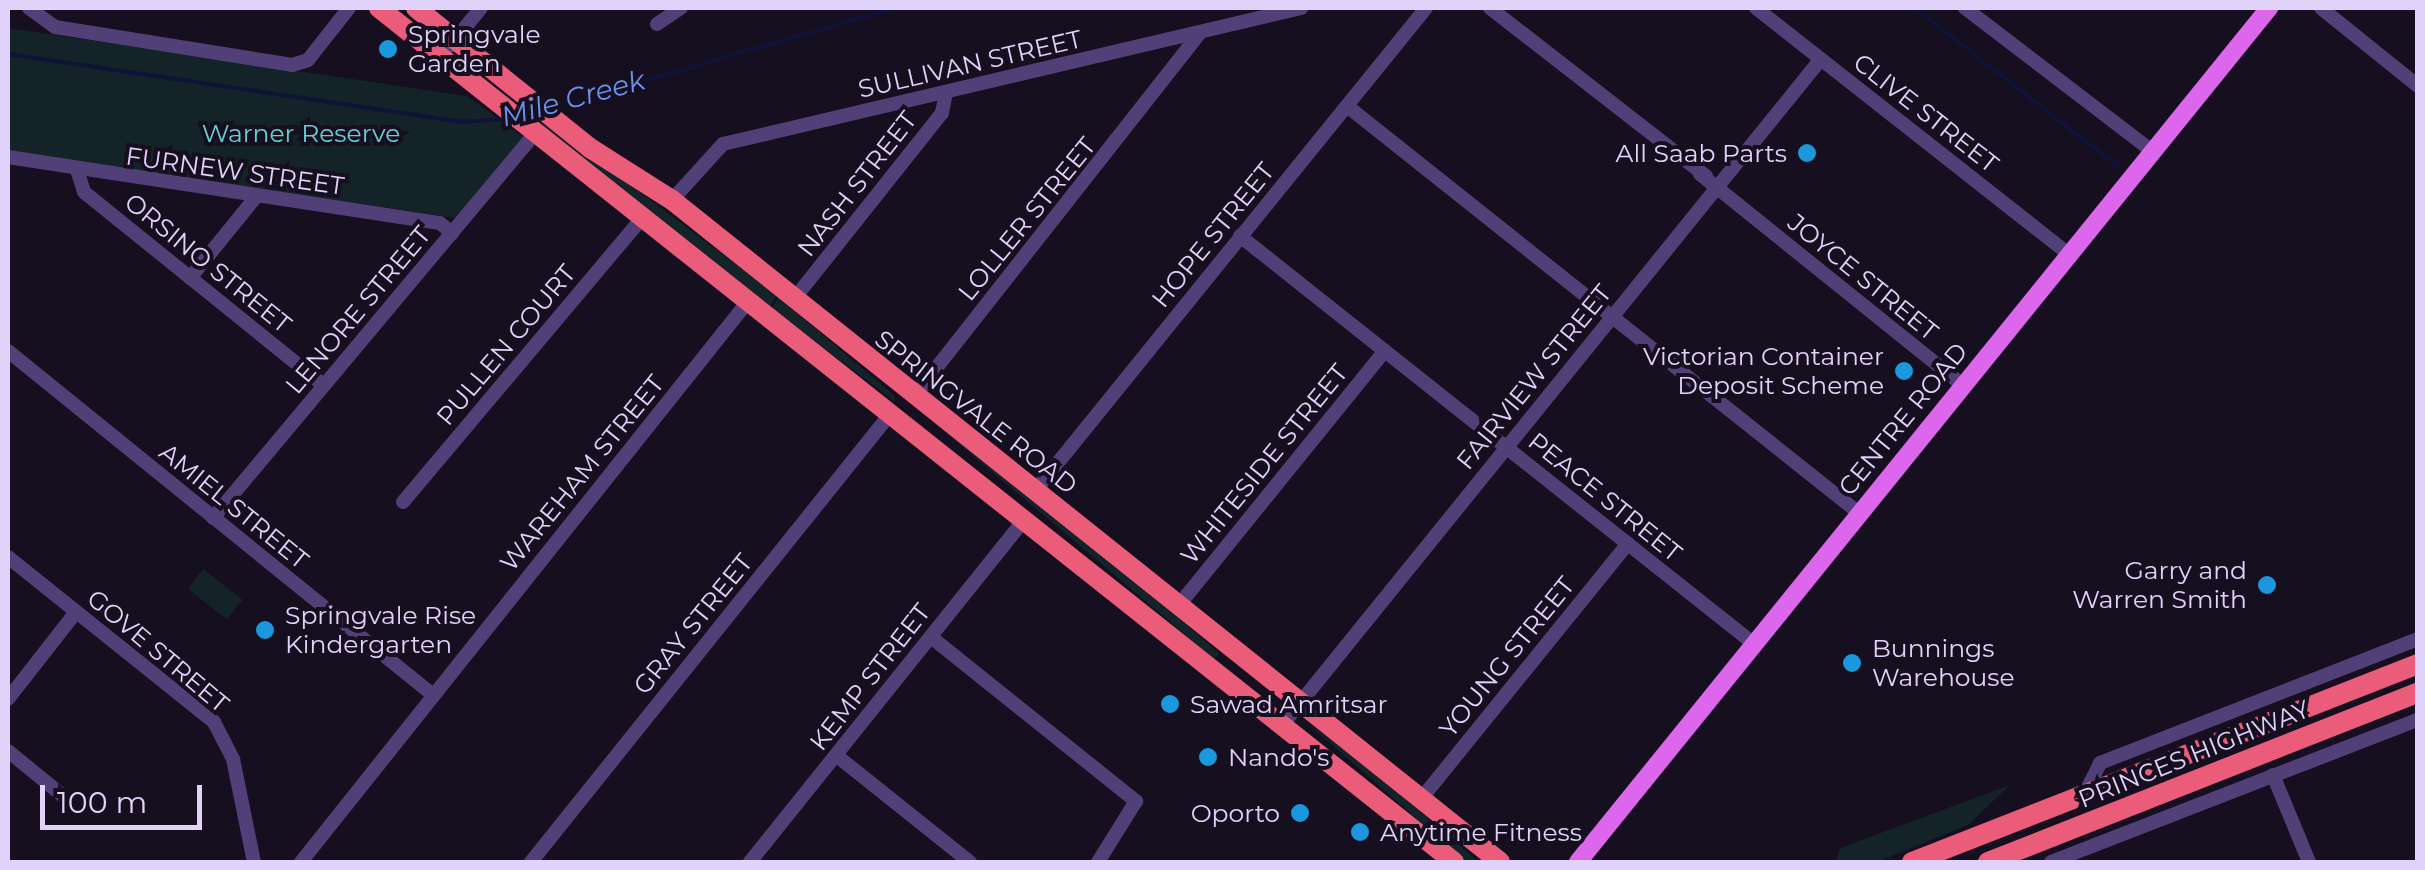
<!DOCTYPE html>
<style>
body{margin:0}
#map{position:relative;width:2425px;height:870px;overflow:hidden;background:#160f1f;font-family:Montserrat,sans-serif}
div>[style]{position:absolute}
.green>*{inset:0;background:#132328;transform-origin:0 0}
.stream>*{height:4px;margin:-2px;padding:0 2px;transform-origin:2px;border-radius:2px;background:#0f1338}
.minor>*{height:14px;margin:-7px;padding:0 7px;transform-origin:7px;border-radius:7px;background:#514078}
.major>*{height:18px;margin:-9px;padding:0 9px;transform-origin:9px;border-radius:9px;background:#dd67ec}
.highway>*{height:20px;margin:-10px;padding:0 10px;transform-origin:10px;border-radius:10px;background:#eb5c7b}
.dots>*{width:28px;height:28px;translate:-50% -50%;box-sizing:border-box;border:5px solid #160f1f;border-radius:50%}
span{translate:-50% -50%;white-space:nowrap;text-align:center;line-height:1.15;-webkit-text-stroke:8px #160f1f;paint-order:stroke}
.poi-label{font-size:25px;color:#e1d2f9}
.left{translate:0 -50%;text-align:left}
.right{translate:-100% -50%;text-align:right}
.street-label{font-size:25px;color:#e1d2f9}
.park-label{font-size:25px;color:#68cfd0}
.water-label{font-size:28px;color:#6d90ed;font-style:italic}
.frame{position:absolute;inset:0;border:10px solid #e1d2f9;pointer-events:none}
.scale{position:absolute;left:40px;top:785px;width:162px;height:45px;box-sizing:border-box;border:5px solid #e1d2f9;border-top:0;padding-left:12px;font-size:30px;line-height:35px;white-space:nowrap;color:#e1d2f9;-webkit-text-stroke:8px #160f1f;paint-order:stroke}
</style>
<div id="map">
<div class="green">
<i style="clip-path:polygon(8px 28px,467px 96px,525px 138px,456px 218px,8px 151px)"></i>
<i style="clip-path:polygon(549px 124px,777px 295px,770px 306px,542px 127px)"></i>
<i style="clip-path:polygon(778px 297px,895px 396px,895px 402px,772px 308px)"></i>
<i style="clip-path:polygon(920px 411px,1127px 573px,1219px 653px,1214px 659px)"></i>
<i style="left:203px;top:569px;width:50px;height:25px;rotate:38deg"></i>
<i style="clip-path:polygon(1303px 720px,1364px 764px,1479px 862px,1467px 862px)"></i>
<i style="clip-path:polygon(2010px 785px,1968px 825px,1877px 862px,1836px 862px,1840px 848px)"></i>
</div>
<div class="stream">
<i style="left:1915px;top:8px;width:256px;rotate:38deg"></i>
<i style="left:8px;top:54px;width:458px;rotate:8.5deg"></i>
<i style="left:461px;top:122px;width:45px;rotate:-3.8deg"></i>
<i style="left:554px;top:107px;width:355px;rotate:-16.2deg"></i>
</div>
<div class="minor">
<i style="left:29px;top:8px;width:32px;rotate:36deg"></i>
<i style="left:55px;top:27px;width:240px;rotate:9.1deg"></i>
<i style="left:292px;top:65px;width:17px;rotate:-17deg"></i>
<i style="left:308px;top:60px;width:66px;rotate:-51.7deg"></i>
<i style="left:1490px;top:8px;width:274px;rotate:37.9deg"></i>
<i style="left:1756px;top:8px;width:398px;rotate:38.2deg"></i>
<i style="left:1965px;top:8px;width:235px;rotate:37.4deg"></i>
<i style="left:2321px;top:8px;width:124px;rotate:38.8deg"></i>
<i style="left:657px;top:24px;width:29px;rotate:-34deg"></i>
<i style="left:450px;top:46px;width:49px;rotate:-50.8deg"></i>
<i style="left:1347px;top:106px;width:654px;rotate:38.48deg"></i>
<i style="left:8px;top:157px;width:437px;rotate:8.7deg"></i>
<i style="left:440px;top:223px;width:16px;rotate:40deg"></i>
<i style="left:77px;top:170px;width:23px;rotate:72deg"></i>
<i style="left:84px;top:192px;width:307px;rotate:38.9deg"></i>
<i style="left:1700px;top:174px;width:336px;rotate:38.8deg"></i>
<i style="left:672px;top:200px;width:76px;rotate:-47.7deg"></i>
<i style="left:723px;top:144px;width:594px;rotate:-13.24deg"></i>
<i style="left:1240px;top:236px;width:656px;rotate:38.44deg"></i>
<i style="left:190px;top:278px;width:103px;rotate:-50.9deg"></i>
<i style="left:794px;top:299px;width:238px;rotate:-51.5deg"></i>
<i style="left:942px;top:113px;width:20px;rotate:-79deg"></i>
<i style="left:8px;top:351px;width:547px;rotate:38.99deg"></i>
<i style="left:915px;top:395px;width:462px;rotate:-51.8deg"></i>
<i style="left:1035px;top:491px;width:621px;rotate:-51.01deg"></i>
<i style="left:403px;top:502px;width:373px;rotate:-49.9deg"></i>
<i style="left:213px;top:518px;width:505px;rotate:-50.06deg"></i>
<i style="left:8px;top:557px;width:264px;rotate:38.7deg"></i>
<i style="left:214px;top:722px;width:42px;rotate:62.8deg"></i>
<i style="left:233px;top:759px;width:105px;rotate:78.5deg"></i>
<i style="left:1179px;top:605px;width:327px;rotate:-51deg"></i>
<i style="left:931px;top:637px;width:263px;rotate:38.7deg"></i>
<i style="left:1136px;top:801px;width:72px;rotate:121.9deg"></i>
<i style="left:8px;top:699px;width:110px;rotate:-52deg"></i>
<i style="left:1283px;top:724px;width:855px;rotate:-51.03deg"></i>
<i style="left:8px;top:751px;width:70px;rotate:39.2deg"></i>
<i style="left:837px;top:756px;width:170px;rotate:38.6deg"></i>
<i style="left:2273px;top:775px;width:94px;rotate:67.5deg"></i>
<i style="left:2084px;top:795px;width:36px;rotate:-63deg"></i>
<i style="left:2100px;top:763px;width:341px;rotate:-21.3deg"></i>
<i style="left:1421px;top:799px;width:329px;rotate:-51deg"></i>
<i style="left:301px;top:862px;width:719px;rotate:-51.44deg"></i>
<i style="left:531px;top:862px;width:576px;rotate:-51.28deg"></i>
<i style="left:750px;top:862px;width:440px;rotate:-51.3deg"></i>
<i style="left:2051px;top:862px;width:394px;rotate:-21.2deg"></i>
</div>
<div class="major">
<i style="left:1578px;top:862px;width:1099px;rotate:-51.02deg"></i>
</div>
<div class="highway">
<i style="left:379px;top:8px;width:1373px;rotate:38.46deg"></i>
<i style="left:416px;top:8px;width:223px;rotate:38.8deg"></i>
<i style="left:590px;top:148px;width:97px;rotate:32.4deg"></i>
<i style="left:672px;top:200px;width:1060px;rotate:38.64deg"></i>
<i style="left:1912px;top:862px;width:543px;rotate:-21.37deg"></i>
<i style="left:1988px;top:862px;width:462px;rotate:-21.5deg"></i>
</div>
<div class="dots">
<i style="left:388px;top:49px;background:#1b97dd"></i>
<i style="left:1807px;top:153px;background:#1b97dd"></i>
<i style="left:1904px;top:371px;background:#1b97dd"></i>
<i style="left:2267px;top:585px;background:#1b97dd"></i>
<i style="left:265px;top:630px;background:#1b97dd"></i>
<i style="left:1852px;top:663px;background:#1b97dd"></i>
<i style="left:1170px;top:704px;background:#1b97dd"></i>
<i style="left:1208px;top:757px;background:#1b97dd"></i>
<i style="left:1300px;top:813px;background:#1b97dd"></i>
<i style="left:1360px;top:832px;background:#1b97dd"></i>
</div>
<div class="poi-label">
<span class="left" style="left:408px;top:49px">Springvale<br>Garden</span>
<span class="right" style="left:1787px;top:153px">All Saab Parts</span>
<span class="right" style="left:1884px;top:371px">Victorian Container<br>Deposit Scheme</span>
<span class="right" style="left:2247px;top:585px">Garry and<br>Warren Smith</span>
<span class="left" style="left:285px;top:630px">Springvale Rise<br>Kindergarten</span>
<span class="left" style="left:1872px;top:663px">Bunnings<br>Warehouse</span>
<span class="left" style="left:1190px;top:704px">Sawad Amritsar</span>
<span class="left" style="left:1228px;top:757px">Nando's</span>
<span class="right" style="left:1280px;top:813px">Oporto</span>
<span class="left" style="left:1380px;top:832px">Anytime Fitness</span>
</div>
<div class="street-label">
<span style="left:970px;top:64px;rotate:-13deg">SULLIVAN STREET</span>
<span style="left:1926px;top:113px;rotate:38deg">CLIVE STREET</span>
<span style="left:235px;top:171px;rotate:8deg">FURNEW STREET</span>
<span style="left:857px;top:184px;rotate:-52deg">NASH STREET</span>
<span style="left:1027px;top:219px;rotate:-51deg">LOLLER STREET</span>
<span style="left:1213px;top:235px;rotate:-51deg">HOPE STREET</span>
<span style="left:208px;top:263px;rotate:39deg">ORSINO STREET</span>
<span style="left:1863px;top:277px;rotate:39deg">JOYCE STREET</span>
<span style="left:358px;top:310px;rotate:-50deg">LENORE STREET</span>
<span style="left:506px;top:345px;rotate:-50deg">PULLEN COURT</span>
<span style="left:1534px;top:377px;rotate:-51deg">FAIRVIEW STREET</span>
<span style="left:976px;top:412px;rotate:38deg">SPRINGVALE ROAD</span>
<span style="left:1903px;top:419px;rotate:-51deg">CENTRE ROAD</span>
<span style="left:1264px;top:464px;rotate:-51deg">WHITESIDE STREET</span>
<span style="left:582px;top:473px;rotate:-51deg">WAREHAM STREET</span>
<span style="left:1605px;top:497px;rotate:39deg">PEACE STREET</span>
<span style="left:234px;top:506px;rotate:39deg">AMIEL STREET</span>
<span style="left:693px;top:624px;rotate:-51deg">GRAY STREET</span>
<span style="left:158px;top:651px;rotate:40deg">GOVE STREET</span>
<span style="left:1507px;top:657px;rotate:-51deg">YOUNG STREET</span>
<span style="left:870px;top:677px;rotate:-52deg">KEMP STREET</span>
<span style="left:2194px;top:754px;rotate:-22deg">PRINCES HIGHWAY</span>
</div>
<div class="park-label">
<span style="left:301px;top:133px">Warner Reserve</span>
</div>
<div class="water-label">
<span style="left:573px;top:98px;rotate:-15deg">Mile Creek</span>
</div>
<div class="frame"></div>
<div class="scale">100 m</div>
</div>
